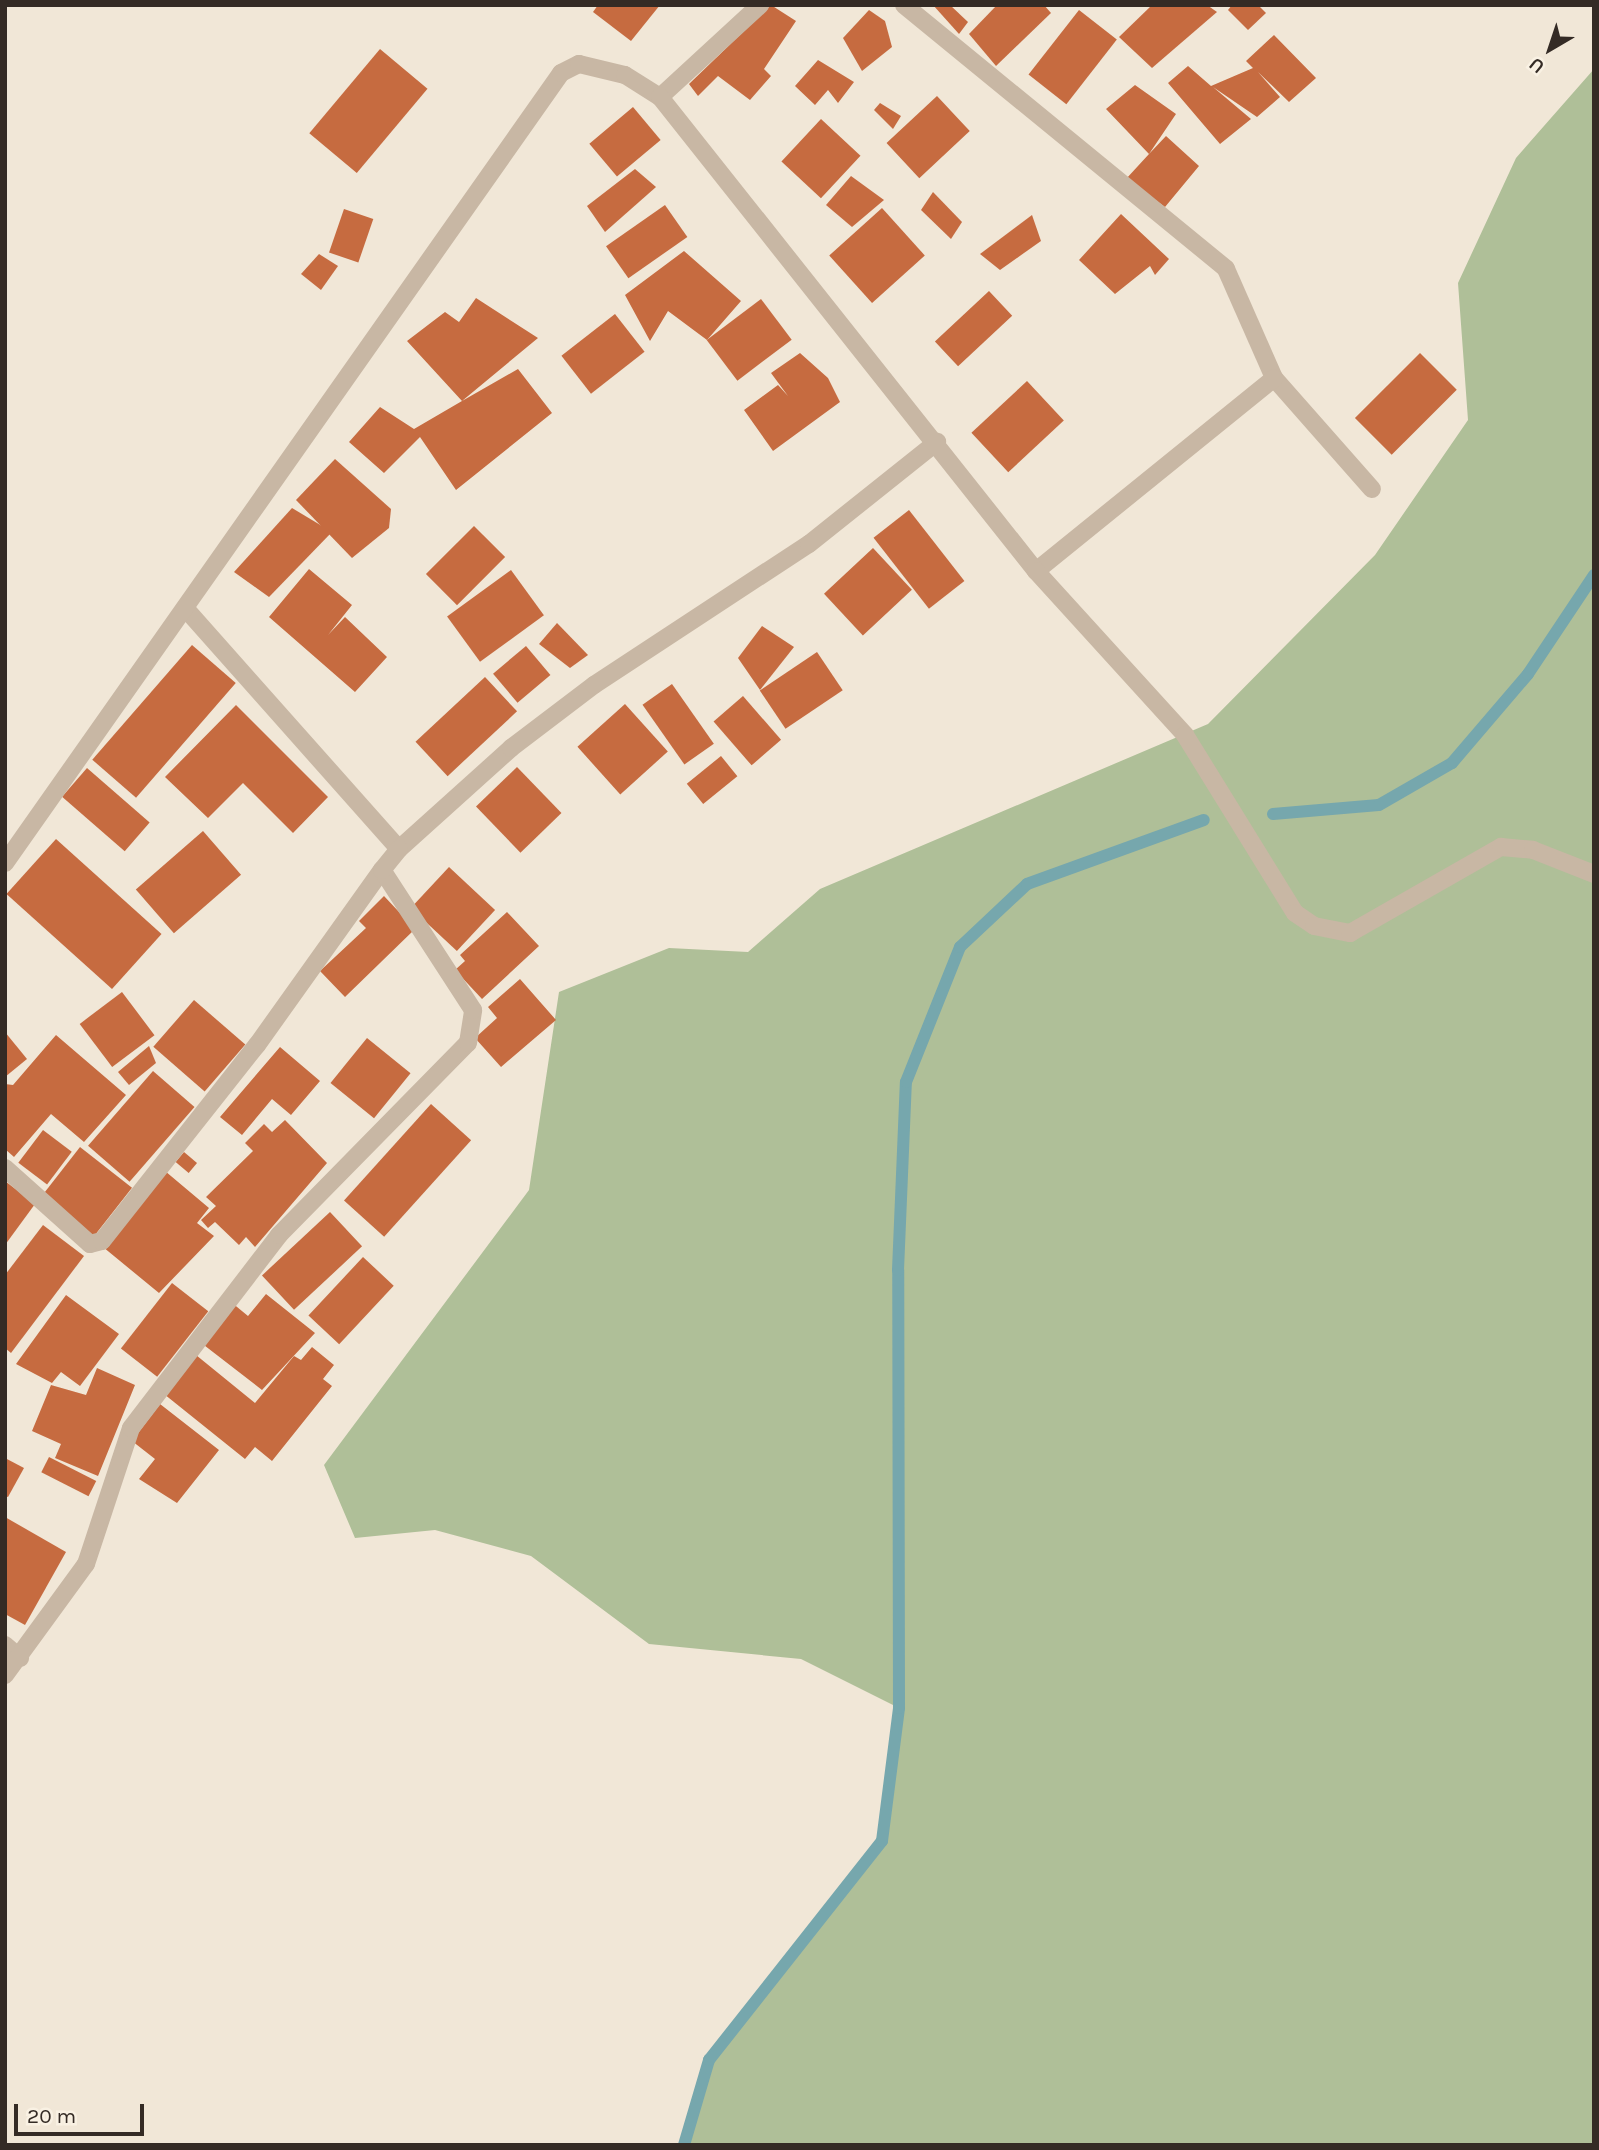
<!DOCTYPE html>
<style>
body{margin:0}
#map{position:relative;width:1599px;height:2150px;overflow:hidden;background:#f1e7d7;font-family:Karla,sans-serif}
div>[style]{position:absolute}
.green>*{inset:0;background:#afbf98}
.stream>*{height:12px;margin:-6px;padding:0 6px;transform-origin:6px;border-radius:6px;background:#76a7ad}
.building>*{inset:0;background:#c66b40;transform-origin:0 0}
.street>*{height:18px;margin:-9px;padding:0 9px;transform-origin:9px;border-radius:9px;background:#c8b7a4}
span{translate:-50% -50%;white-space:nowrap;text-align:center;line-height:1.15;-webkit-text-stroke:5px #f9f1e3;paint-order:stroke}
.frame{position:absolute;inset:0;border:7px solid #342b25;pointer-events:none}
.north{position:absolute;left:1515px;top:14px;width:70px;height:70px;-webkit-text-stroke:5px #f9f1e3;paint-order:stroke;rotate:219deg;font-size:19px;font-weight:700;line-height:28px;text-align:center;color:#342b25}
.north::after{content:'';display:block;margin:auto;width:24px;height:32px;background:#342b25;clip-path:polygon(50% 0,100% 100%,50% 72%,0 100%)}
.scale{position:absolute;left:14px;top:2104px;width:130px;height:32px;box-sizing:border-box;border:4px solid #342b25;border-top:0;padding-left:9px;font-size:21px;line-height:24px;white-space:nowrap;color:#342b25;-webkit-text-stroke:5px #f9f1e3;paint-order:stroke}
</style>
<div id="map">
<div class="green">
<i style="clip-path:polygon(1594px 69px,1594px 2145px,684px 2145px,709px 2060px,882px 1841px,899px 1708px,801px 1659px,649px 1644px,531px 1556px,435px 1530px,355px 1538px,324px 1465px,529px 1190px,559px 992px,669px 948px,748px 952px,820px 889px,1208px 724px,1375px 555px,1468px 420px,1458px 283px,1516px 158px)"></i>
</div>
<div class="stream">
<i style="left:1273px;top:814px;width:106px;rotate:-4.9deg"></i>
<i style="left:1379px;top:805px;width:84px;rotate:-29.9deg"></i>
<i style="left:1452px;top:763px;width:117px;rotate:-49.5deg"></i>
<i style="left:1528px;top:674px;width:119px;rotate:-56.3deg"></i>
<i style="left:684px;top:2145px;width:89px;rotate:-73.6deg"></i>
<i style="left:709px;top:2060px;width:279px;rotate:-51.7deg"></i>
<i style="left:882px;top:1841px;width:134px;rotate:-82.7deg"></i>
<i style="left:899px;top:1708px;width:438px;rotate:-90.1deg"></i>
<i style="left:898px;top:1270px;width:188px;rotate:-87.6deg"></i>
<i style="left:906px;top:1082px;width:145px;rotate:-68.2deg"></i>
<i style="left:960px;top:947px;width:92px;rotate:-43.2deg"></i>
<i style="left:1027px;top:884px;width:188px;rotate:-19.9deg"></i>
</div>
<div class="building">
<i style="clip-path:polygon(598px 5px,660px 5px,631px 41px,593px 12px)"></i>
<i style="clip-path:polygon(771px 5px,796px 21px,764px 69px,771px 76px,750px 100px,718px 76px,698px 96px,689px 84px)"></i>
<i style="clip-path:polygon(933px 5px,950px 5px,968px 22px,959px 34px)"></i>
<i style="clip-path:polygon(997px 5px,1044px 5px,1051px 13px,996px 66px,969px 34px)"></i>
<i style="clip-path:polygon(1152px 5px,1207px 5px,1217px 12px,1152px 68px,1119px 37px)"></i>
<i style="clip-path:polygon(1232px 5px,1258px 5px,1266px 13px,1248px 30px,1228px 10px)"></i>
<i style="clip-path:polygon(869px 10px,885px 21px,892px 47px,862px 71px,843px 38px)"></i>
<i style="left:1079px;top:10px;width:48px;height:82px;rotate:38deg"></i>
<i style="clip-path:polygon(1274px 35px,1316px 78px,1289px 102px,1258px 72px,1280px 97px,1257px 117px,1213px 87px,1251px 119px,1220px 144px,1168px 83px,1188px 66px,1211px 86px,1253px 68px,1246px 61px)"></i>
<i style="left:380px;top:49px;width:62px;height:110px;rotate:40deg"></i>
<i style="clip-path:polygon(818px 60px,854px 82px,838px 103px,828px 90px,815px 105px,795px 86px)"></i>
<i style="clip-path:polygon(1135px 85px,1176px 114px,1149px 154px,1166px 136px,1199px 166px,1165px 207px,1126px 179px,1149px 154px,1106px 109px)"></i>
<i style="left:937px;top:96px;width:48px;height:69px;rotate:47deg"></i>
<i style="clip-path:polygon(880px 103px,901px 116px,893px 129px,874px 110px)"></i>
<i style="left:633px;top:107px;width:43px;height:57px;rotate:50deg"></i>
<i style="left:821px;top:119px;width:54px;height:58px;rotate:43deg"></i>
<i style="clip-path:polygon(635px 169px,656px 187px,605px 232px,587px 206px)"></i>
<i style="clip-path:polygon(851px 176px,884px 200px,852px 227px,826px 205px)"></i>
<i style="clip-path:polygon(933px 192px,962px 222px,951px 239px,921px 210px)"></i>
<i style="left:665px;top:205px;width:39px;height:72px;rotate:55deg"></i>
<i style="left:882px;top:208px;width:64px;height:71px;rotate:48deg"></i>
<i style="left:344px;top:209px;width:31px;height:46px;rotate:19deg"></i>
<i style="clip-path:polygon(1121px 214px,1169px 259px,1155px 275px,1150px 266px,1115px 294px,1079px 260px)"></i>
<i style="clip-path:polygon(1032px 215px,1041px 241px,1000px 270px,980px 254px)"></i>
<i style="clip-path:polygon(684px 251px,741px 301px,707px 340px,668px 311px,650px 341px,625px 295px)"></i>
<i style="clip-path:polygon(319px 254px,338px 266px,321px 290px,301px 274px)"></i>
<i style="left:989px;top:291px;width:34px;height:74px;rotate:47deg"></i>
<i style="clip-path:polygon(476px 298px,538px 338px,462px 401px,518px 369px,552px 413px,456px 490px,420px 437px,384px 473px,349px 442px,380px 407px,414px 429px,462px 401px,407px 341px,445px 312px,459px 322px)"></i>
<i style="left:761px;top:299px;width:51px;height:68px;rotate:53deg"></i>
<i style="left:615px;top:314px;width:48px;height:68px;rotate:52deg"></i>
<i style="clip-path:polygon(800px 353px,828px 378px,840px 402px,773px 451px,744px 410px,778px 385px,788px 396px,771px 373px)"></i>
<i style="left:1420px;top:353px;width:52px;height:92px;rotate:45deg"></i>
<i style="left:1027px;top:381px;width:54px;height:76px;rotate:47deg"></i>
<i style="clip-path:polygon(335px 459px,391px 509px,389px 528px,352px 558px,296px 500px)"></i>
<i style="clip-path:polygon(292px 508px,332px 532px,269px 597px,234px 572px)"></i>
<i style="left:909px;top:510px;width:90px;height:45px;rotate:52deg"></i>
<i style="left:474px;top:526px;width:44px;height:68px;rotate:45deg"></i>
<i style="left:873px;top:548px;width:57px;height:67px;rotate:47deg"></i>
<i style="clip-path:polygon(309px 569px,352px 605px,328px 635px,345px 617px,387px 657px,355px 692px,269px 617px)"></i>
<i style="left:511px;top:570px;width:56px;height:79px;rotate:54deg"></i>
<i style="clip-path:polygon(557px 623px,588px 655px,570px 668px,539px 644px)"></i>
<i style="clip-path:polygon(762px 626px,794px 647px,760px 690px,738px 658px)"></i>
<i style="left:192px;top:645px;width:58px;height:152px;rotate:41deg"></i>
<i style="left:526px;top:646px;width:38px;height:43px;rotate:50deg"></i>
<i style="left:817px;top:652px;width:46px;height:69px;rotate:56deg"></i>
<i style="left:485px;top:677px;width:47px;height:95px;rotate:47deg"></i>
<i style="left:672px;top:684px;width:73px;height:36px;rotate:55deg"></i>
<i style="left:743px;top:696px;width:58px;height:39px;rotate:49deg"></i>
<i style="left:625px;top:704px;width:64px;height:64px;rotate:48deg"></i>
<i style="clip-path:polygon(236px 705px,328px 797px,293px 833px,243px 783px,208px 818px,165px 777px)"></i>
<i style="left:721px;top:756px;width:26px;height:44px;rotate:51deg"></i>
<i style="left:517px;top:767px;width:64px;height:57px;rotate:46deg"></i>
<i style="left:87px;top:768px;width:83px;height:38px;rotate:41deg"></i>
<i style="left:203px;top:831px;width:58px;height:89px;rotate:49deg"></i>
<i style="left:56px;top:839px;width:142px;height:74px;rotate:42deg"></i>
<i style="left:449px;top:867px;width:63px;height:56px;rotate:43deg"></i>
<i style="clip-path:polygon(384px 896px,415px 929px,345px 997px,320px 971px,366px 928px,359px 921px)"></i>
<i style="clip-path:polygon(507px 912px,539px 946px,482px 999px,455px 970px,465px 961px,460px 955px)"></i>
<i style="clip-path:polygon(520px 979px,556px 1020px,501px 1067px,475px 1038px,497px 1018px,488px 1007px)"></i>
<i style="left:122px;top:992px;width:54px;height:53px;rotate:53deg"></i>
<i style="left:194px;top:1000px;width:68px;height:62px;rotate:41deg"></i>
<i style="clip-path:polygon(5px 1032px,27px 1059px,5px 1077px)"></i>
<i style="clip-path:polygon(56px 1035px,126px 1095px,84px 1142px,51px 1114px,14px 1157px,5px 1149px,5px 1084px,13px 1085px)"></i>
<i style="left:367px;top:1038px;width:56px;height:58px;rotate:39deg"></i>
<i style="clip-path:polygon(149px 1046px,156px 1063px,129px 1085px,118px 1072px)"></i>
<i style="clip-path:polygon(280px 1047px,320px 1081px,291px 1115px,272px 1099px,242px 1135px,220px 1117px)"></i>
<i style="left:153px;top:1071px;width:55px;height:99px;rotate:41deg"></i>
<i style="left:431px;top:1104px;width:54px;height:130px;rotate:42deg"></i>
<i style="clip-path:polygon(285px 1120px,327px 1163px,255px 1247px,246px 1237px,239px 1245px,215px 1222px,208px 1228px,201px 1220px,216px 1206px,206px 1197px,253px 1151px,245px 1143px,264px 1124px,272px 1132px)"></i>
<i style="left:43px;top:1130px;width:36px;height:41px;rotate:37deg"></i>
<i style="left:80px;top:1147px;width:66px;height:63px;rotate:38deg"></i>
<i style="left:184px;top:1152px;width:17px;height:13px;rotate:40deg"></i>
<i style="clip-path:polygon(165px 1171px,209px 1208px,197px 1223px,214px 1236px,159px 1293px,103px 1247px)"></i>
<i style="clip-path:polygon(5px 1181px,35px 1204px,5px 1245px)"></i>
<i style="left:330px;top:1212px;width:47px;height:93px;rotate:47deg"></i>
<i style="clip-path:polygon(43px 1225px,84px 1256px,11px 1353px,5px 1348px,5px 1275px)"></i>
<i style="left:363px;top:1257px;width:42px;height:80px;rotate:43deg"></i>
<i style="left:172px;top:1283px;width:46px;height:83px;rotate:38deg"></i>
<i style="clip-path:polygon(266px 1294px,315px 1333px,262px 1390px,200px 1342px,231px 1302px,248px 1316px)"></i>
<i style="clip-path:polygon(66px 1295px,119px 1334px,80px 1386px,61px 1372px,52px 1383px,16px 1364px)"></i>
<i style="clip-path:polygon(312px 1347px,334px 1365px,323px 1379px,332px 1386px,272px 1461px,255px 1447px,245px 1459px,164px 1394px,196px 1355px,255px 1403px,294px 1356px,301px 1360px)"></i>
<i style="clip-path:polygon(97px 1368px,135px 1385px,98px 1476px,55px 1458px,61px 1444px,32px 1431px,51px 1385px,86px 1395px)"></i>
<i style="clip-path:polygon(160px 1404px,219px 1450px,177px 1503px,139px 1479px,155px 1459px,132px 1441px)"></i>
<i style="left:49px;top:1457px;width:53px;height:17px;rotate:27deg"></i>
<i style="clip-path:polygon(5px 1458px,24px 1468px,8px 1497px,5px 1496px)"></i>
<i style="clip-path:polygon(5px 1517px,66px 1552px,25px 1625px,5px 1614px)"></i>
</div>
<div class="street">
<i style="left:904px;top:5px;width:416px;rotate:39.3deg"></i>
<i style="left:1226px;top:269px;width:119px;rotate:66.2deg"></i>
<i style="left:1274px;top:378px;width:148px;rotate:48.6deg"></i>
<i style="left:660px;top:97px;width:136px;rotate:-42.6deg"></i>
<i style="left:1036px;top:571px;width:306px;rotate:-39deg"></i>
<i style="left:185px;top:608px;width:322px;rotate:48.4deg"></i>
<i style="left:399px;top:849px;width:151px;rotate:-42deg"></i>
<i style="left:511px;top:748px;width:104px;rotate:-37.2deg"></i>
<i style="left:594px;top:685px;width:257px;rotate:-33.3deg"></i>
<i style="left:809px;top:544px;width:164px;rotate:-38.6deg"></i>
<i style="left:5px;top:863px;width:966px;rotate:-54.86deg"></i>
<i style="left:561px;top:73px;width:20px;rotate:-27deg"></i>
<i style="left:579px;top:64px;width:47px;rotate:13.4deg"></i>
<i style="left:625px;top:75px;width:41px;rotate:32.2deg"></i>
<i style="left:660px;top:97px;width:605px;rotate:51.58deg"></i>
<i style="left:1036px;top:571px;width:222px;rotate:47.7deg"></i>
<i style="left:1185px;top:735px;width:209px;rotate:58.3deg"></i>
<i style="left:1295px;top:913px;width:23px;rotate:34deg"></i>
<i style="left:1314px;top:926px;width:37px;rotate:11deg"></i>
<i style="left:1350px;top:933px;width:174px;rotate:-29.7deg"></i>
<i style="left:1501px;top:847px;width:32px;rotate:5deg"></i>
<i style="left:1533px;top:850px;width:66px;rotate:21.5deg"></i>
<i style="left:5px;top:1168px;width:114px;rotate:41.8deg"></i>
<i style="left:90px;top:1244px;width:12px;rotate:-14deg"></i>
<i style="left:102px;top:1241px;width:250px;rotate:-51.7deg"></i>
<i style="left:257px;top:1045px;width:215px;rotate:-54.5deg"></i>
<i style="left:5px;top:1645px;width:20px;rotate:41deg"></i>
<i style="left:5px;top:1675px;width:137px;rotate:-53.9deg"></i>
<i style="left:86px;top:1564px;width:143px;rotate:-71.7deg"></i>
<i style="left:131px;top:1428px;width:243px;rotate:-52.5deg"></i>
<i style="left:279px;top:1235px;width:269px;rotate:-45.5deg"></i>
<i style="left:468px;top:1043px;width:33px;rotate:-81deg"></i>
<i style="left:473px;top:1010px;width:167px;rotate:-123deg"></i>
<i style="left:382px;top:870px;width:27px;rotate:-51deg"></i>
</div>
<div class="frame"></div>
<div class="north">U</div>
<div class="scale">20 m</div>
</div>
